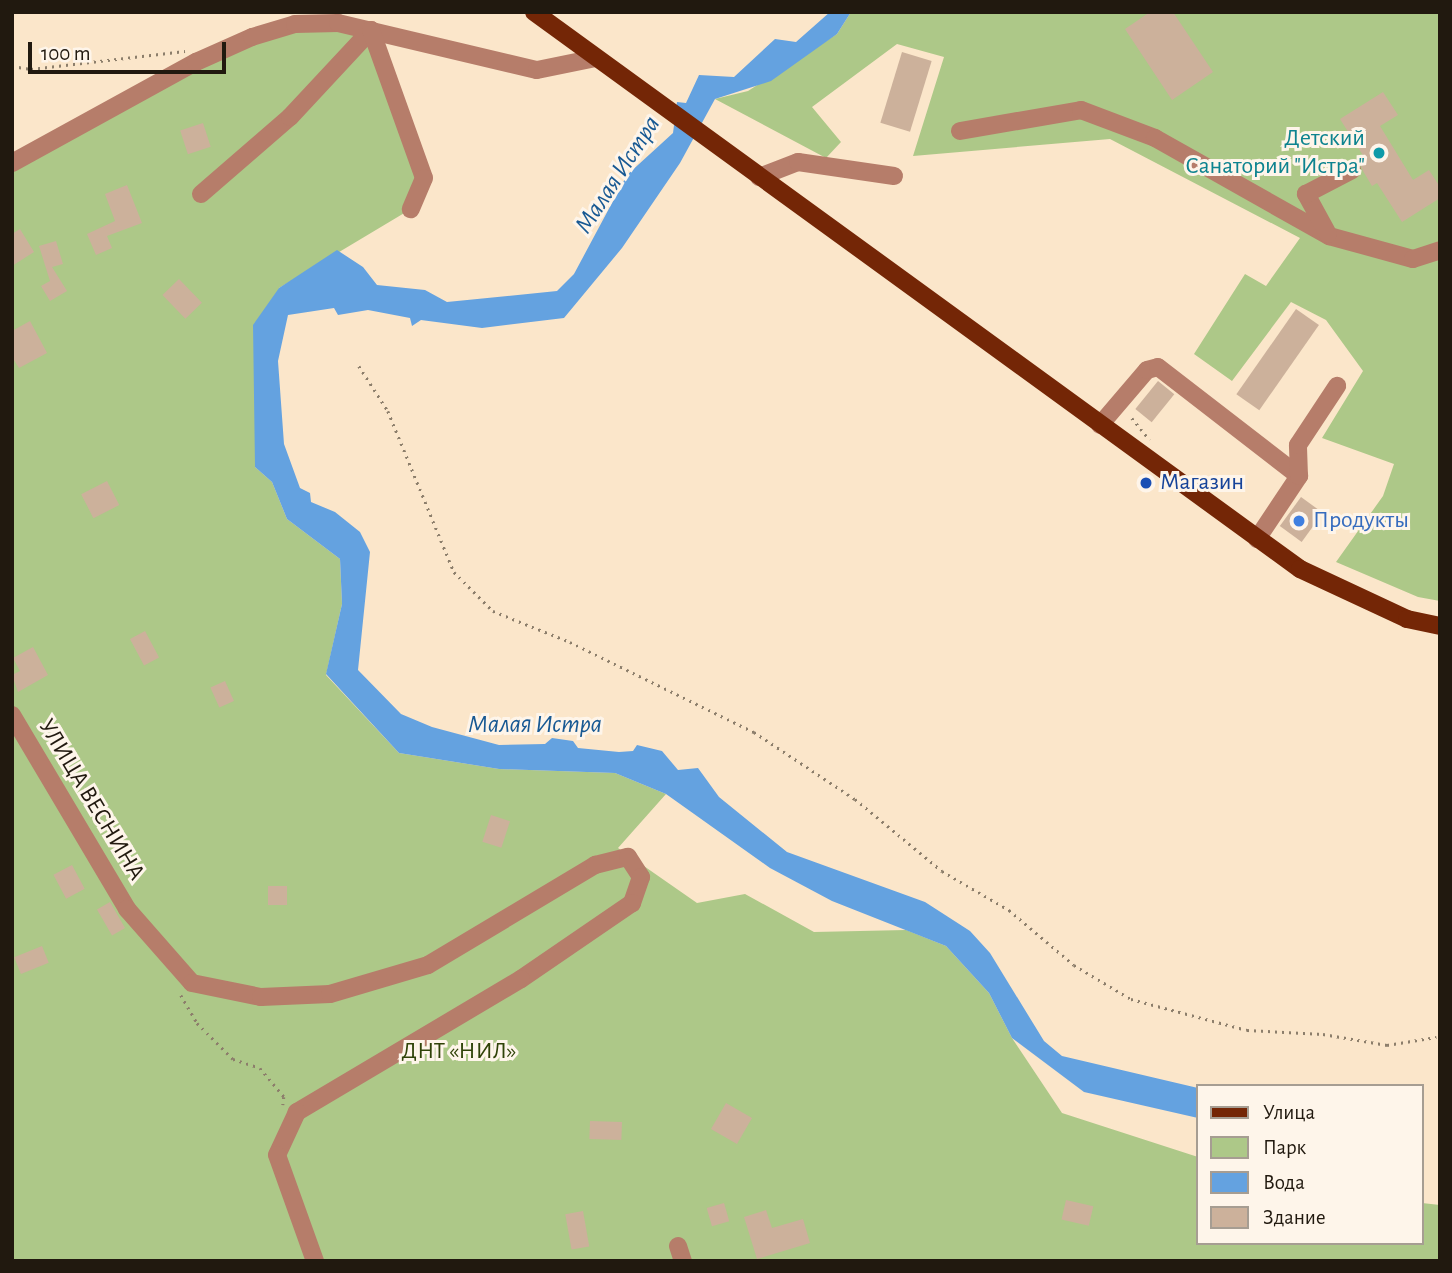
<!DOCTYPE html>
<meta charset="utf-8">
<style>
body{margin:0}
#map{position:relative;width:1452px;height:1273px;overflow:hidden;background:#fbe6ca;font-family:"Alegreya Sans",sans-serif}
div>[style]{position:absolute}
.green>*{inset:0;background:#adc888}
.water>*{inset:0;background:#64a2e0}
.building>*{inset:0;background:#ccb19b;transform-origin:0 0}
.path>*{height:2.5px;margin-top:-1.25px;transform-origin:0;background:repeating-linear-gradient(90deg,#8c7e6b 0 2px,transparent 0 7px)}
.minor>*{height:18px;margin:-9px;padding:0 9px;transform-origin:9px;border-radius:9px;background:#b67d6a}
.major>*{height:18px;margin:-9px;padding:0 9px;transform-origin:9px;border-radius:9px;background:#742606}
.dots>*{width:19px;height:19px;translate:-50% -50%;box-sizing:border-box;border:4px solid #fef5ea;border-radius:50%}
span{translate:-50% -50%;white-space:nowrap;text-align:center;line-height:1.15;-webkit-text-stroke:6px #fef5ea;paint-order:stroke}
.culture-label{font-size:24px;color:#0d838f}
.right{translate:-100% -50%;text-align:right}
.transit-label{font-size:24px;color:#164399}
.left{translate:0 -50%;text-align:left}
.shop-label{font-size:24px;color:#366cbe}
.street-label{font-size:24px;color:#21190f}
.park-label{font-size:24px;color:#304308}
.water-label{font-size:26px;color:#185993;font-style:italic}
.frame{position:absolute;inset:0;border:14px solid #21190f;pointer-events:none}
.legend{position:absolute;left:1196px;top:1084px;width:228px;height:161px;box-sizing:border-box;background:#fef5ea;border:2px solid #a69d92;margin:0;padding:9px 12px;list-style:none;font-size:21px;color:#21190f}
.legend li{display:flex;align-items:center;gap:14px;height:35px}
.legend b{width:35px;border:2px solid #a69d92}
.scale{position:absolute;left:28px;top:42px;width:198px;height:32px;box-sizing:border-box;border:4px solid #21190f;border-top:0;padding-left:9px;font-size:21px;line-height:24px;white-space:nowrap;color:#21190f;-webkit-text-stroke:5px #fef5ea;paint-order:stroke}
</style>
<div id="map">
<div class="green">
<i style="clip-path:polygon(851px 12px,1440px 12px,1440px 601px,1418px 597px,1336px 562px,1383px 496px,1394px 464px,1322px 438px,1363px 371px,1326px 320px,1291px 302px,1232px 381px,1194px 354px,1245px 274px,1266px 286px,1300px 238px,1110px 139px,913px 156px,944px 57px,897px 44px,812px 107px,841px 142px,826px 158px,715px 99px,748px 91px,837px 34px)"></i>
<i style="clip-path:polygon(295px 24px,371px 30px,424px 178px,411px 209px,279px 288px,255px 467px,272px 482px,287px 519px,340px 559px,342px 604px,326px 675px,399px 753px,499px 769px,615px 773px,666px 794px,618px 848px,697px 903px,745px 894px,814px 932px,906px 930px,946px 946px,989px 993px,1012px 1038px,1062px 1113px,1198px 1157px,1198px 1243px,1422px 1243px,1422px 1203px,1440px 1205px,1440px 1261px,12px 1261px,12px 163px,78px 126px)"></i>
</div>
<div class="water">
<i style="clip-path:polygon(830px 12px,851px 12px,837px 34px,771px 81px,715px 99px,680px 163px,622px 248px,564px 318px,482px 328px,421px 320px,412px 326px,410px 318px,368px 310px,338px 315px,334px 308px,288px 315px,278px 361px,284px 444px,300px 488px,310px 493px,311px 502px,335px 512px,360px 532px,370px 552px,358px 670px,401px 714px,432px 727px,499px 745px,545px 744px,552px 738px,573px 741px,578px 748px,619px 752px,633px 751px,637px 745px,662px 751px,678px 770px,698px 768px,719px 797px,787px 852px,925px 902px,970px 931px,990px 953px,1044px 1041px,1062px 1056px,1198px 1088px,1198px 1118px,1084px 1092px,1012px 1038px,989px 993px,946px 946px,832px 901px,770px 868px,666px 794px,615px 773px,499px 769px,399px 753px,326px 674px,342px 604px,340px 559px,287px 519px,272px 482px,255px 467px,253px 325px,279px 288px,337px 250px,363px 267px,377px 285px,425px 290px,447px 302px,557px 291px,574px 274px,627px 175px,673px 133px,677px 102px,686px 103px,699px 75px,734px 77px,775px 39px,796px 42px)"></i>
</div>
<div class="building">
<i style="clip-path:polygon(1150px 12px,1173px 12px,1213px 72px,1172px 100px,1125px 29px)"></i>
<i style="left:902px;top:52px;width:31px;height:74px;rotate:17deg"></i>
<i style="clip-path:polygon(1383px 92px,1398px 115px,1380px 126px,1413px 180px,1429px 170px,1440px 187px,1440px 198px,1402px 222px,1377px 183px,1372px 186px,1363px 171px,1359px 161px,1364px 157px,1340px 119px)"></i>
<i style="left:203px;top:123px;width:25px;height:24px;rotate:72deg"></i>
<i style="clip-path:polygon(127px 185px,142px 223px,107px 236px,112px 248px,96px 255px,87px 234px,115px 221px,105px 194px)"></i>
<i style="clip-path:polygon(20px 229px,34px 252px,12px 266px,12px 234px)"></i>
<i style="clip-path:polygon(56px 241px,63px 264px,52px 267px,67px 291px,50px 301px,41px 286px,50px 281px,39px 246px)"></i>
<i style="left:179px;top:279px;width:33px;height:23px;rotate:46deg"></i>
<i style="left:1296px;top:309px;width:28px;height:104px;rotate:35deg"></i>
<i style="clip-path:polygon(30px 321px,47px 353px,19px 368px,12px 357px,12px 331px)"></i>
<i style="left:1158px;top:381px;width:21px;height:36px;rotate:39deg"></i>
<i style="left:107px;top:481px;width:27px;height:29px;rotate:63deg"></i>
<i style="left:1301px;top:497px;width:27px;height:36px;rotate:36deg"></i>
<i style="left:145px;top:631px;width:30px;height:17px;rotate:62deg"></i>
<i style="clip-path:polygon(33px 647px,48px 675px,18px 692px,12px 675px,20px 671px,13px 658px)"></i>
<i style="left:225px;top:681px;width:22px;height:16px;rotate:66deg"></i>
<i style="left:491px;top:815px;width:20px;height:28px;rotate:18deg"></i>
<i style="left:72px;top:865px;width:27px;height:21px;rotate:62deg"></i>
<i style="left:268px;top:886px;width:19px;height:19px"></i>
<i style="left:110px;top:902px;width:30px;height:15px;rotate:60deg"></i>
<i style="left:42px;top:946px;width:18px;height:30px;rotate:68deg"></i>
<i style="left:726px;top:1103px;width:30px;height:30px;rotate:30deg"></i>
<i style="left:590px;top:1121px;width:32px;height:18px;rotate:2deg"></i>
<i style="left:1066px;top:1200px;width:28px;height:20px;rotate:13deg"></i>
<i style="left:724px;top:1203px;width:19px;height:18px;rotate:74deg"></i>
<i style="clip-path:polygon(766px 1210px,772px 1228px,803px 1219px,810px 1243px,757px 1259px,744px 1217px)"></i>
<i style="left:583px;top:1211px;width:36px;height:18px;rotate:80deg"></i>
</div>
<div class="path">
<i style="left:12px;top:66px;width:19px;rotate:9deg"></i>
<i style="left:31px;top:69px;width:155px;rotate:-6.7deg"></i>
<i style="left:359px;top:366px;width:54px;rotate:57.2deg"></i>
<i style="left:388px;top:411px;width:174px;rotate:67.7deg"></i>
<i style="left:454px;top:572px;width:55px;rotate:45deg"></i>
<i style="left:493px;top:611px;width:83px;rotate:21.9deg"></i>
<i style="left:570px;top:642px;width:205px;rotate:26.1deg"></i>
<i style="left:754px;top:732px;width:121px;rotate:33.6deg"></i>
<i style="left:855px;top:799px;width:113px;rotate:39.6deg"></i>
<i style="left:942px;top:871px;width:78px;rotate:30.2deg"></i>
<i style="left:1009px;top:910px;width:85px;rotate:40.2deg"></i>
<i style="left:1074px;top:965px;width:66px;rotate:30.8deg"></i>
<i style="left:1131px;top:999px;width:120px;rotate:15deg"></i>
<i style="left:1247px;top:1030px;width:76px;rotate:3deg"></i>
<i style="left:1323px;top:1034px;width:65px;rotate:9.8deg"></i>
<i style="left:1387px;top:1045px;width:50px;rotate:-9.3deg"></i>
<i style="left:1132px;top:418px;width:28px;rotate:51deg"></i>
<i style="left:181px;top:995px;width:32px;rotate:60deg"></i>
<i style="left:197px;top:1023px;width:51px;rotate:45deg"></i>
<i style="left:233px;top:1059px;width:28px;rotate:18deg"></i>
<i style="left:260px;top:1068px;width:38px;rotate:50deg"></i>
<i style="left:284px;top:1097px;width:8px;rotate:97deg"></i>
<i style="left:1440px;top:1023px;width:16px;rotate:90deg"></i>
</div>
<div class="minor">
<i style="left:960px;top:131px;width:123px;rotate:-9.8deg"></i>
<i style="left:1081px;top:110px;width:79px;rotate:20.7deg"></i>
<i style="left:1155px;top:138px;width:200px;rotate:29.4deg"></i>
<i style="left:1329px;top:236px;width:87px;rotate:15.3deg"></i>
<i style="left:1413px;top:259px;width:28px;rotate:-18deg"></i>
<i style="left:12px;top:163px;width:210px;rotate:-28.8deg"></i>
<i style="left:196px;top:62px;width:61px;rotate:-24.1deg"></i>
<i style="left:252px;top:37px;width:45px;rotate:-16.8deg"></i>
<i style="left:295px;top:24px;width:43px;rotate:-1.3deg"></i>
<i style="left:338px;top:23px;width:204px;rotate:13.3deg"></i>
<i style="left:537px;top:70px;width:60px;rotate:-11.5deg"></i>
<i style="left:759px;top:177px;width:42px;rotate:-21deg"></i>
<i style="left:798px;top:162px;width:97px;rotate:8.3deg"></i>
<i style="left:201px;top:194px;width:118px;rotate:-40.9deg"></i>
<i style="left:290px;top:117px;width:119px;rotate:-47deg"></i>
<i style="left:371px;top:30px;width:157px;rotate:70.3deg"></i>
<i style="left:424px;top:178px;width:34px;rotate:113deg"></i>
<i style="left:1328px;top:234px;width:46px;rotate:-118.8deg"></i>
<i style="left:1306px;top:194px;width:52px;rotate:-27.6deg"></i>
<i style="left:1100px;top:425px;width:72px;rotate:-49.5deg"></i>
<i style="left:1147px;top:370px;width:11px;rotate:-15deg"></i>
<i style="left:1158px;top:367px;width:178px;rotate:37.7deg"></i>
<i style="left:1257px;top:539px;width:76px;rotate:-56.3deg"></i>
<i style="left:1299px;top:476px;width:31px;rotate:-92deg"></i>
<i style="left:1298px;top:445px;width:71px;rotate:-56.5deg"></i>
<i style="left:12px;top:715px;width:226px;rotate:59.3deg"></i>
<i style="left:127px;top:909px;width:98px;rotate:48.7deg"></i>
<i style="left:192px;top:983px;width:70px;rotate:11.5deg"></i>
<i style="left:261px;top:997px;width:69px;rotate:-2.5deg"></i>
<i style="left:330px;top:994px;width:102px;rotate:-16.5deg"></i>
<i style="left:428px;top:965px;width:195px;rotate:-30.9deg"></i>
<i style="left:595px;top:865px;width:34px;rotate:-14deg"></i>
<i style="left:628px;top:857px;width:24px;rotate:57deg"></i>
<i style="left:641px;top:877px;width:28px;rotate:109deg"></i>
<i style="left:632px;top:903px;width:135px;rotate:145.6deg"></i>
<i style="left:521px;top:979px;width:261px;rotate:149.3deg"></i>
<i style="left:297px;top:1112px;width:47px;rotate:114.9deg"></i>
<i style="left:277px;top:1155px;width:113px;rotate:70.3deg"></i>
<i style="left:678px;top:1246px;width:16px;rotate:72deg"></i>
</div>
<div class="major">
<i style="left:534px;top:12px;width:947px;rotate:36.02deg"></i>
<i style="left:1300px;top:569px;width:118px;rotate:25deg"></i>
<i style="left:1407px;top:619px;width:34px;rotate:12deg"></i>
</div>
<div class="dots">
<i style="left:1379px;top:153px;background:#0f9aa8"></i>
<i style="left:1146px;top:483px;background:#1a4fb4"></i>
<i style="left:1299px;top:521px;background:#3f7fe0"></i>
</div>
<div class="culture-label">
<span class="right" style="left:1365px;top:153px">Детский<br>Санаторий "Истра"</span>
</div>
<div class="transit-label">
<span class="left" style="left:1160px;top:483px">Магазин</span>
</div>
<div class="shop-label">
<span class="left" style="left:1313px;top:521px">Продукты</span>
</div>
<div class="street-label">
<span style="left:91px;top:800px;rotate:59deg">УЛИЦА ВЕСНИНА</span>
</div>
<div class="park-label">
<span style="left:459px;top:1052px">ДНТ «НИЛ»</span>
</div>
<div class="water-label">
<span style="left:618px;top:175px;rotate:-57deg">Малая Истра</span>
<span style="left:535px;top:725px">Малая Истра</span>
</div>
<div class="frame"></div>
<ul class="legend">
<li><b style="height:9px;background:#742606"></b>Улица</li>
<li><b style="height:19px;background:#adc888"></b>Парк</li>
<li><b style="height:19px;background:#64a2e0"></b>Вода</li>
<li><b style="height:19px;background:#ccb19b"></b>Здание</li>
</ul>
<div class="scale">100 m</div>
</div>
